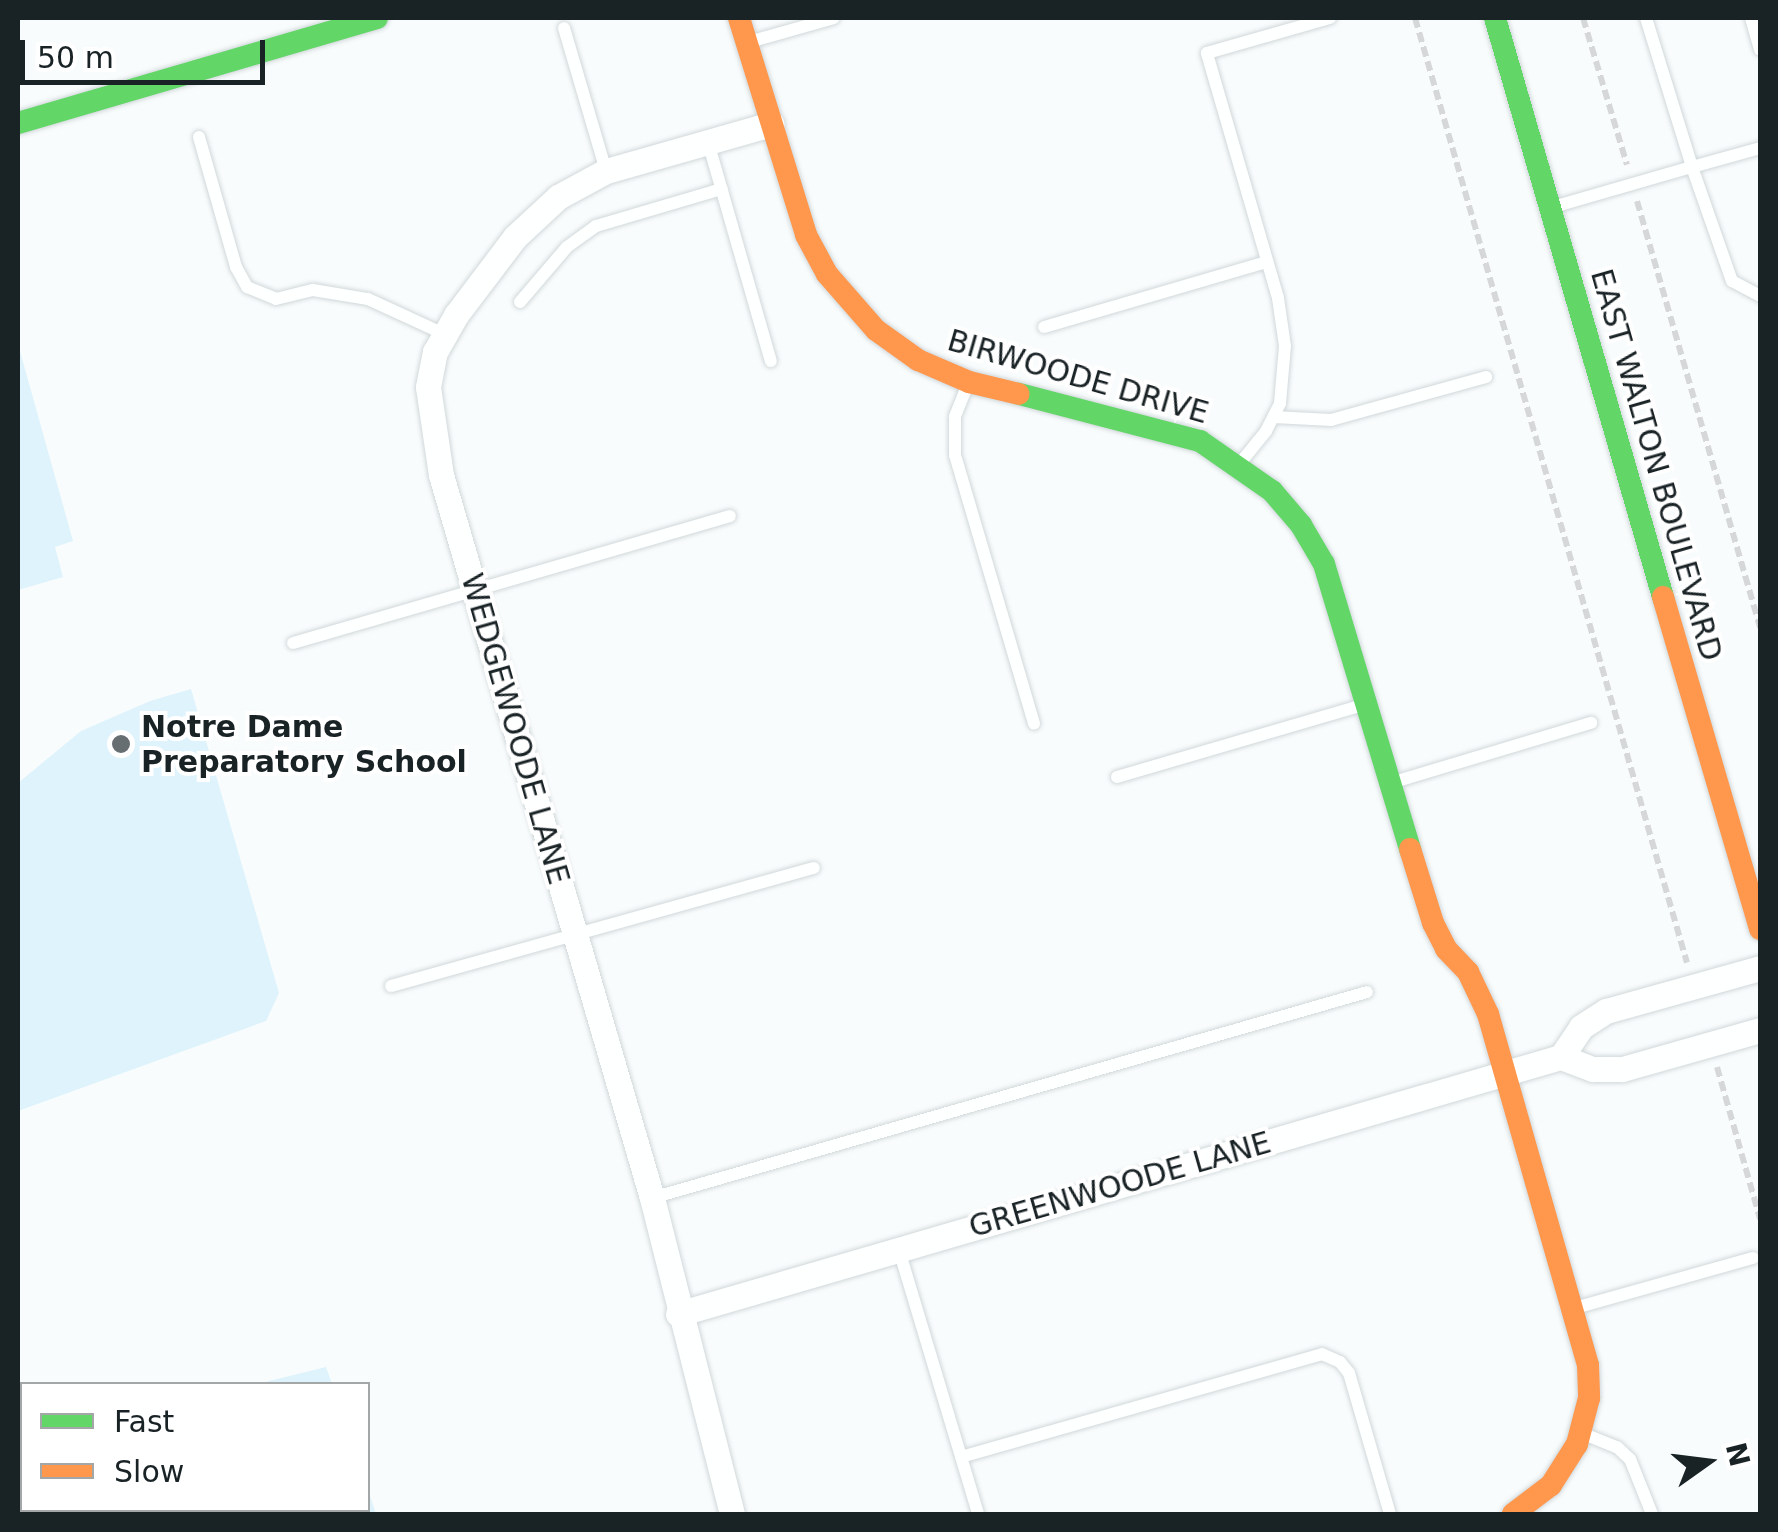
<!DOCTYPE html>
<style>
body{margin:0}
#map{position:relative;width:1778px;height:1532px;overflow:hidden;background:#f9fcfd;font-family:"DejaVu Sans",sans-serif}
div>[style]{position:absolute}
.green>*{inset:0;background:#def3fb}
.path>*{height:6px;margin-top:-3px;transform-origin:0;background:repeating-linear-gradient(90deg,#d6d7d8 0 10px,transparent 0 15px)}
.roads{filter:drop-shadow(0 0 2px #d1d8da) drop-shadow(0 0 2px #d1d8da)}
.lane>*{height:12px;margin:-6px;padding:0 6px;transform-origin:6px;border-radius:6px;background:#feffff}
.street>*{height:25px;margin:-12.5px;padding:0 12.5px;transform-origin:12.5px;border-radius:12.5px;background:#feffff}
.fast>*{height:22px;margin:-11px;padding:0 11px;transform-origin:11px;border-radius:11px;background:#63d668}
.slow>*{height:22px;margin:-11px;padding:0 11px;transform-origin:11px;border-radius:11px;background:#ff974d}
.dots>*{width:28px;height:28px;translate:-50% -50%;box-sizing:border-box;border:5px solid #fff;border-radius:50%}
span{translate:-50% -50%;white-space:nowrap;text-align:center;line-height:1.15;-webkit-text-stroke:8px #fff;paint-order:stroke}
.street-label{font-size:30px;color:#192225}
.poi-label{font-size:30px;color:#192225;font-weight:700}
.left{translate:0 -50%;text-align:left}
.frame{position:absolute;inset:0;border:20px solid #192225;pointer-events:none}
.legend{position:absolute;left:20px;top:1382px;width:350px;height:130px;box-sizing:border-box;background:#fff;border:2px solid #a3a7a8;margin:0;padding:12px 18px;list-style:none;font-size:30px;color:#192225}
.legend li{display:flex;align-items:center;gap:20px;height:50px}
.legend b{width:50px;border:2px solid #a3a7a8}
.north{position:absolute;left:1658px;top:1412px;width:100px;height:100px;-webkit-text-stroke:8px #fff;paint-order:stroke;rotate:76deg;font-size:28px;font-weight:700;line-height:40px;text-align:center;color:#192225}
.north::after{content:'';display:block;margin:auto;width:35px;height:45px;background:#192225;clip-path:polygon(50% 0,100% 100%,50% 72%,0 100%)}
.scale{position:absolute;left:20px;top:40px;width:245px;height:45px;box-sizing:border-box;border:5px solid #192225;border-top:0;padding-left:12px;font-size:30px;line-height:35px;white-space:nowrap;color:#192225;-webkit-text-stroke:8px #fff;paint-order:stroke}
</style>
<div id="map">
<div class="green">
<i style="clip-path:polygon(18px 344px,73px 541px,55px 547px,63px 577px,18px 590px)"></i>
<i style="clip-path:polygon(191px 689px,279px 993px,266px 1021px,18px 1111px,18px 783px,81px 731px,150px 701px)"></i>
<i style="clip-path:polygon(326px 1367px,332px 1384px,263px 1384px,269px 1381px)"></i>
<i style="clip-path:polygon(368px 1490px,376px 1514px,76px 1514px,82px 1510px,368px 1510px)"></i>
</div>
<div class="path">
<i style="left:1415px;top:18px;width:983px;rotate:73.94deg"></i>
<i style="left:1583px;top:18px;width:153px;rotate:73.3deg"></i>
<i style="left:1637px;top:201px;width:444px;rotate:73.9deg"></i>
<i style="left:1717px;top:1067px;width:158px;rotate:74.2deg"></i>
</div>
<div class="roads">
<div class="lane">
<i style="left:1646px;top:18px;width:156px;rotate:72.8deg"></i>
<i style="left:1692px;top:167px;width:71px;rotate:-15.6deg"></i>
<i style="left:1751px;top:18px;width:33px;rotate:74deg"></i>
<i style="left:564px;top:28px;width:149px;rotate:73.6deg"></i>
<i style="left:749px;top:42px;width:88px;rotate:-15.8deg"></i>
<i style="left:199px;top:137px;width:135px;rotate:74.1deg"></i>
<i style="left:236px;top:267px;width:23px;rotate:61deg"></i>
<i style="left:247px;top:287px;width:31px;rotate:22deg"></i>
<i style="left:276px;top:299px;width:38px;rotate:-14deg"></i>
<i style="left:313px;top:290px;width:56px;rotate:9.3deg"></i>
<i style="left:368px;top:299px;width:84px;rotate:24.7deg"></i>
<i style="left:708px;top:142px;width:228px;rotate:74deg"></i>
<i style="left:1553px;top:207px;width:145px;rotate:-16.1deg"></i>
<i style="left:1692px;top:167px;width:121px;rotate:70.7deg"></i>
<i style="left:1732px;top:281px;width:32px;rotate:28deg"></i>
<i style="left:520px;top:302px;width:72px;rotate:-49.5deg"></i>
<i style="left:567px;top:247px;width:36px;rotate:-36deg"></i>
<i style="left:596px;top:226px;width:131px;rotate:-16.4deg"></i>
<i style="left:1044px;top:327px;width:232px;rotate:-16.3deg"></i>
<i style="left:968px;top:384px;width:35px;rotate:112deg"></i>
<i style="left:955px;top:417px;width:38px;rotate:90deg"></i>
<i style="left:955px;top:455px;width:280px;rotate:73.6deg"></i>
<i style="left:1274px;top:417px;width:57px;rotate:3deg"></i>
<i style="left:1331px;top:420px;width:161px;rotate:-15.5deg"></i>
<i style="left:1241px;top:462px;width:40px;rotate:-51deg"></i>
<i style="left:1266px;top:431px;width:31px;rotate:-63deg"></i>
<i style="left:1280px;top:403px;width:57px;rotate:-85deg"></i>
<i style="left:1285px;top:346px;width:49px;rotate:-98.3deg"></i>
<i style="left:1278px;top:298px;width:255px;rotate:-106.2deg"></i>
<i style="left:1207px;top:53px;width:128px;rotate:-15.9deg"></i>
<i style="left:293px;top:643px;width:455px;rotate:-16.2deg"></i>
<i style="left:1117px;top:777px;width:259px;rotate:-16.3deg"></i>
<i style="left:1394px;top:782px;width:206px;rotate:-16.7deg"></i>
<i style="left:391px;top:986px;width:439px;rotate:-15.6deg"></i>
<i style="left:652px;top:1198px;width:744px;rotate:-16.07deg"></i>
<i style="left:899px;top:1250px;width:276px;rotate:73.3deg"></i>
<i style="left:1575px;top:1308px;width:185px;rotate:-15.7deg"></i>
<i style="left:1584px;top:1434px;width:35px;rotate:22deg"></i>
<i style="left:1617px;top:1447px;width:18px;rotate:43deg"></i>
<i style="left:1630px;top:1459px;width:59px;rotate:68.2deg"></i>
<i style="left:961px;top:1457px;width:375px;rotate:-15.9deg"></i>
<i style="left:1322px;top:1354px;width:20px;rotate:24deg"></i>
<i style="left:1340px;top:1362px;width:14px;rotate:51deg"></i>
<i style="left:1349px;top:1373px;width:147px;rotate:73.8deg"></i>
</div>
<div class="street">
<i style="left:1561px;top:1057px;width:36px;rotate:-56deg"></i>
<i style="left:1581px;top:1027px;width:30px;rotate:-33deg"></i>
<i style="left:1606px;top:1011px;width:160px;rotate:-15.6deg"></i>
<i style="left:678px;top:1314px;width:920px;rotate:-16.23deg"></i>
<i style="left:1561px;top:1057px;width:34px;rotate:21deg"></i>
<i style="left:1593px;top:1069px;width:29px"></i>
<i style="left:1622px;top:1069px;width:143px;rotate:-15.8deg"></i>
<i style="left:732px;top:1514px;width:326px;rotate:-104.2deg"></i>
<i style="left:652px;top:1198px;width:753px;rotate:-106.27deg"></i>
<i style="left:441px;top:475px;width:89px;rotate:-98.4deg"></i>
<i style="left:428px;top:387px;width:36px;rotate:-79deg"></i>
<i style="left:435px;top:352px;width:43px;rotate:-60.4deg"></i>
<i style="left:456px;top:315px;width:98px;rotate:-52.9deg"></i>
<i style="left:515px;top:237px;width:59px;rotate:-42.9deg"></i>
<i style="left:558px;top:197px;width:55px;rotate:-28.4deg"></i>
<i style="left:606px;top:171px;width:172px;rotate:-15.9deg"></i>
</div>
<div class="fast">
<i style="left:1495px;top:18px;width:603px;rotate:73.82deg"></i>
<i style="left:18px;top:123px;width:374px;rotate:-16.3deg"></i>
<i style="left:1019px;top:394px;width:187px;rotate:14.6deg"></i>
<i style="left:1200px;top:441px;width:88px;rotate:34.8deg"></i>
<i style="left:1272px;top:491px;width:45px;rotate:49.5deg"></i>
<i style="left:1301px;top:525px;width:45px;rotate:59.5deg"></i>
<i style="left:1324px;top:564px;width:298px;rotate:73.2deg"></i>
</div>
<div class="slow">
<i style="left:739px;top:18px;width:227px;rotate:72.8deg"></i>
<i style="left:806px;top:235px;width:44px;rotate:61.7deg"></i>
<i style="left:827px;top:274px;width:74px;rotate:48.8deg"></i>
<i style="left:876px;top:330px;width:52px;rotate:35.5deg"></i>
<i style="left:918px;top:360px;width:56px;rotate:23.3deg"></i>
<i style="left:969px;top:382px;width:51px;rotate:13.5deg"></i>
<i style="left:1663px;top:597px;width:346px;rotate:73.7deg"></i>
<i style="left:1410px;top:849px;width:77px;rotate:72.7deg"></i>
<i style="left:1433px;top:923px;width:29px;rotate:63deg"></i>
<i style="left:1446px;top:949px;width:32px;rotate:46deg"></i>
<i style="left:1468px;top:972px;width:47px;rotate:64.5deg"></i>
<i style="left:1488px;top:1014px;width:365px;rotate:74.1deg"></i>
<i style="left:1588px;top:1365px;width:33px;rotate:88deg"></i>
<i style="left:1589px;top:1398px;width:48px;rotate:104.6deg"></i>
<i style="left:1577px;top:1444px;width:49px;rotate:122.4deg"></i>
<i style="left:1551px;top:1485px;width:48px;rotate:142.7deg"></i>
</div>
</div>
<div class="dots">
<i style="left:121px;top:744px;background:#676e71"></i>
</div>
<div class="street-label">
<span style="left:1078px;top:377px;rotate:16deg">BIRWOODE DRIVE</span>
<span style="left:1656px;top:465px;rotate:74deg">EAST WALTON BOULEVARD</span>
<span style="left:515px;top:729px;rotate:74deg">WEDGEWOODE LANE</span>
<span style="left:1120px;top:1185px;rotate:-16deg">GREENWOODE LANE</span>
</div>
<div class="poi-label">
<span class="left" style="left:141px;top:744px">Notre Dame<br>Preparatory School</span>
</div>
<div class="frame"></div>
<ul class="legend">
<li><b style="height:12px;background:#63d668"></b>Fast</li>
<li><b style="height:12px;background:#ff974d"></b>Slow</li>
</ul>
<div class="north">N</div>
<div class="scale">50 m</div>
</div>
